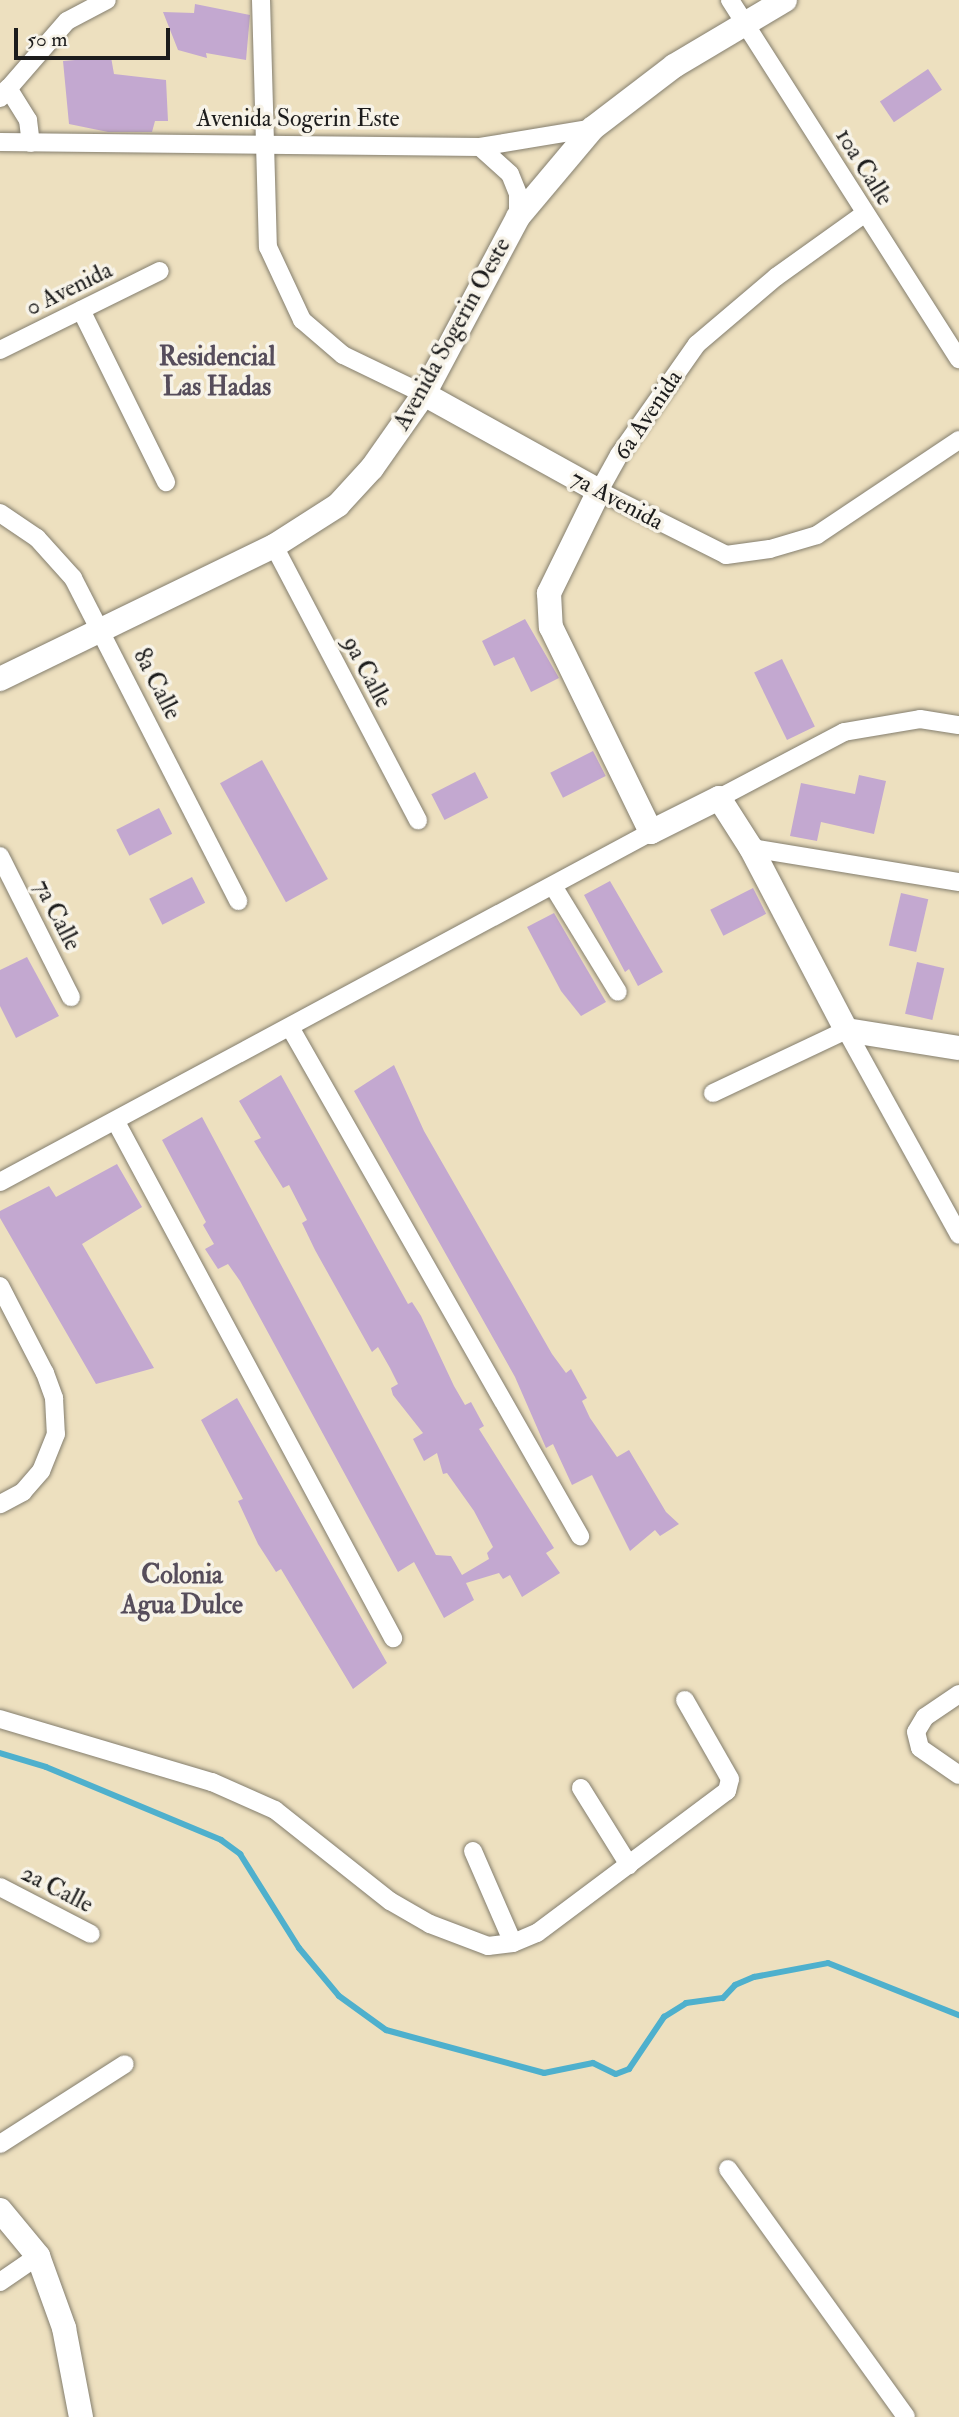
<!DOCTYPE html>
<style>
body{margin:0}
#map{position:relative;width:959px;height:2417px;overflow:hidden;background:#ede0bf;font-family:"IM FELL Double Pica",serif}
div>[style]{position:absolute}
.stream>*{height:6px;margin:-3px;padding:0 3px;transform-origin:3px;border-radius:3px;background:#4eb0cd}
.building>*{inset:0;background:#c3a8d0;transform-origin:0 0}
.roads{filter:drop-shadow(0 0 2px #847e6e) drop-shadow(0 0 2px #847e6e)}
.street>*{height:18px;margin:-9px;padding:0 9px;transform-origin:9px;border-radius:9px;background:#fff}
.secondary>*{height:24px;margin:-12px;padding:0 12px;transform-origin:12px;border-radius:12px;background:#fff}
span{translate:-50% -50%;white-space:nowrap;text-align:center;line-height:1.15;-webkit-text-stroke:7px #f7f3e8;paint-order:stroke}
.street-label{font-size:24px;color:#1c1c1c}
.neighbourhood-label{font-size:26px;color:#564d5b;font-weight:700}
.scale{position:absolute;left:14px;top:28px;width:156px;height:32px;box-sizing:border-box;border:4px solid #1c1c1c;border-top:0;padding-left:9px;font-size:21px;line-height:24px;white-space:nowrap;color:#1c1c1c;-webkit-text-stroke:5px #f7f3e8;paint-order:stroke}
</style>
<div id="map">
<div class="stream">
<i style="left:0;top:1753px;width:48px;rotate:16.9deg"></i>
<i style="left:46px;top:1767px;width:190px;rotate:22.6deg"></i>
<i style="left:221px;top:1840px;width:24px;rotate:36deg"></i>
<i style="left:240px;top:1854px;width:111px;rotate:57.9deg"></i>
<i style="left:299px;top:1948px;width:62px;rotate:50.2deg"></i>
<i style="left:339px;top:1996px;width:58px;rotate:35.9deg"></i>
<i style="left:386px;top:2030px;width:164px;rotate:15.2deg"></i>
<i style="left:544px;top:2073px;width:50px;rotate:-11.5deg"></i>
<i style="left:593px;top:2063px;width:25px;rotate:26deg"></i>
<i style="left:616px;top:2074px;width:14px;rotate:-21deg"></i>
<i style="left:629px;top:2069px;width:63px;rotate:-56.1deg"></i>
<i style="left:664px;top:2017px;width:26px;rotate:-32deg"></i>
<i style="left:686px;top:2003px;width:37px;rotate:-8deg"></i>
<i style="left:723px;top:1998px;width:18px;rotate:-47deg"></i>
<i style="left:735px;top:1985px;width:21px;rotate:-23deg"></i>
<i style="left:754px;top:1977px;width:75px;rotate:-10.7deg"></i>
<i style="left:828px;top:1963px;width:141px;rotate:21.7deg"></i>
</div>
<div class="building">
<i style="clip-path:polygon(195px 4px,250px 15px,246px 60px,206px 53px,207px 58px,178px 50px,163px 12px,194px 13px)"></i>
<i style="clip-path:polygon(111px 57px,114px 74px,166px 80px,168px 121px,155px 121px,152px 132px,108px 132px,69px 124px,63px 61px)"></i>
<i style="left:928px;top:69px;width:25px;height:58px;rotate:56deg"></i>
<i style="clip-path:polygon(525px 619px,559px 678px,531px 692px,514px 657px,494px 666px,482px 641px)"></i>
<i style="left:782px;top:659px;width:75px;height:31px;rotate:64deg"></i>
<i style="left:593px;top:751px;width:28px;height:48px;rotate:63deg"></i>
<i style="left:262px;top:760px;width:136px;height:48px;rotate:61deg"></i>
<i style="left:475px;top:772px;width:29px;height:49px;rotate:63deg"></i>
<i style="clip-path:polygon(859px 775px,886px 781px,874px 834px,821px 822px,817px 841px,790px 836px,801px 783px,855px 794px)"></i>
<i style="left:159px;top:808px;width:29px;height:48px;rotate:63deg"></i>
<i style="left:192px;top:877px;width:29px;height:48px;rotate:63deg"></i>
<i style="clip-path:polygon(610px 881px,663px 972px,638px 986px,629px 969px,625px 972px,584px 895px)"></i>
<i style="left:753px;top:888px;width:29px;height:48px;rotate:63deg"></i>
<i style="left:901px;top:893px;width:28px;height:54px;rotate:13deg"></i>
<i style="clip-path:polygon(554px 913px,606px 1002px,581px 1016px,561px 991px,527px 927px)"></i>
<i style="clip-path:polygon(27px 957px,59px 1016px,16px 1038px,0 1006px,0 970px)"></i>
<i style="left:917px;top:962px;width:28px;height:53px;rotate:13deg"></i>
<i style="clip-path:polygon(394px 1065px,424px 1131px,552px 1354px,566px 1373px,571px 1369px,587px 1398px,582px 1401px,590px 1418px,617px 1457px,629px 1450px,666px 1512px,679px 1524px,660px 1536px,655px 1530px,630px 1551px,592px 1475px,572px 1485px,553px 1444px,546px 1448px,515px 1377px,354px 1091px)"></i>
<i style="clip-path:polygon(281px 1075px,408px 1304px,412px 1302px,421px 1316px,454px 1386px,465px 1405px,471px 1402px,484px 1426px,479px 1429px,554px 1548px,546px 1553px,560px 1573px,522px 1597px,510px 1575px,503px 1579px,499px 1573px,466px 1583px,474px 1600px,444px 1618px,414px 1562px,398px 1572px,240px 1281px,228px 1264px,218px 1269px,205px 1249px,214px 1244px,203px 1225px,206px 1222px,162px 1140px,202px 1117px,436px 1555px,451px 1556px,462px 1575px,489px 1559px,487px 1553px,493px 1547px,474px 1511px,447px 1473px,443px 1474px,437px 1453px,424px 1461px,413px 1439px,423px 1433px,393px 1395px,391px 1388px,398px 1384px,390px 1368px,378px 1347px,372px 1352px,315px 1250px,302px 1223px,307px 1220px,289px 1185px,283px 1188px,254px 1141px,261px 1138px,239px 1101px)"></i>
<i style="clip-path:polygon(117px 1164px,142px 1207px,82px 1244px,154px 1368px,96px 1384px,0 1218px,0 1211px,49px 1186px,56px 1197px)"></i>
<i style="clip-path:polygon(237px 1398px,387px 1663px,353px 1689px,281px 1569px,276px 1572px,258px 1544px,238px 1501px,243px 1499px,201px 1420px)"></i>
</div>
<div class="roads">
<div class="street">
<i style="left:261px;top:0;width:247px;rotate:88.4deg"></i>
<i style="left:268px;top:247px;width:81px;rotate:65deg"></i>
<i style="left:302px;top:320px;width:54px;rotate:40.5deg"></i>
<i style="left:343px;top:355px;width:90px;rotate:25.7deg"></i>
<i style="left:730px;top:0;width:426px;rotate:57.5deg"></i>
<i style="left:8px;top:88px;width:38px;rotate:58deg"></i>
<i style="left:28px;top:120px;width:23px;rotate:83deg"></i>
<i style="left:0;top:98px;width:102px;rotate:-49deg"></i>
<i style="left:67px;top:21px;width:45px;rotate:-27.7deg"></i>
<i style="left:0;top:142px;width:480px;rotate:0.6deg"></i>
<i style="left:480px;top:147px;width:115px;rotate:-9.5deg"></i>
<i style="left:480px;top:147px;width:40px;rotate:42deg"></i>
<i style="left:510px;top:174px;width:22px;rotate:68deg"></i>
<i style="left:518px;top:194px;width:23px;rotate:90deg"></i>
<i style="left:864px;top:214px;width:108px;rotate:144.4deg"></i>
<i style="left:776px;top:277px;width:104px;rotate:139.7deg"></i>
<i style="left:697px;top:344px;width:136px;rotate:125.1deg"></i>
<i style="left:619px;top:455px;width:41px;rotate:119.1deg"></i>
<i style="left:599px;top:491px;width:142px;rotate:26.7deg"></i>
<i style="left:726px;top:555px;width:44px;rotate:-7.8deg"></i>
<i style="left:770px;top:549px;width:49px;rotate:-16.6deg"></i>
<i style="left:817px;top:535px;width:171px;rotate:-33.8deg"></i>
<i style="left:81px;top:310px;width:192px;rotate:63.7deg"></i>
<i style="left:0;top:350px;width:178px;rotate:-26.3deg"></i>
<i style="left:0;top:513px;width:45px;rotate:34deg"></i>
<i style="left:37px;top:538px;width:54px;rotate:48deg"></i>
<i style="left:73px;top:578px;width:363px;rotate:62.9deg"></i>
<i style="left:274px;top:546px;width:310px;rotate:62.3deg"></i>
<i style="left:719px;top:798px;width:141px;rotate:-27.8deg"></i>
<i style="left:844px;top:732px;width:77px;rotate:-9.7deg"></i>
<i style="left:920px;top:719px;width:39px;rotate:9deg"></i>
<i style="left:751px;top:848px;width:211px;rotate:9.3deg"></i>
<i style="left:0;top:856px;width:158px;rotate:63.3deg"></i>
<i style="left:553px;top:886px;width:124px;rotate:58.5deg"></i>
<i style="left:291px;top:1029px;width:584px;rotate:60.32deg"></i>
<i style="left:713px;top:1093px;width:147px;rotate:-25.3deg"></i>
<i style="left:846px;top:1030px;width:234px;rotate:61.1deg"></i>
<i style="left:116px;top:1122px;width:586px;rotate:61.77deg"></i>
<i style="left:0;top:1182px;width:739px;rotate:-28.26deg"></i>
<i style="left:0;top:1286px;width:98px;rotate:62.7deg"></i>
<i style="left:45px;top:1373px;width:27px;rotate:70deg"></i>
<i style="left:54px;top:1398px;width:36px;rotate:87deg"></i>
<i style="left:56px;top:1434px;width:40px;rotate:112deg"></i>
<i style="left:41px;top:1471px;width:28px;rotate:131deg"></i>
<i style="left:23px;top:1492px;width:26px;rotate:152deg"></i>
<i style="left:959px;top:1694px;width:41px;rotate:145.9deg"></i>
<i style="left:925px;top:1717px;width:17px;rotate:121deg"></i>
<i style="left:916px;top:1732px;width:16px;rotate:76deg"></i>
<i style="left:920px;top:1748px;width:47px;rotate:34.7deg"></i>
<i style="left:0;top:1719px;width:221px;rotate:16.6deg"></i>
<i style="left:212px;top:1782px;width:69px;rotate:24deg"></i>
<i style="left:275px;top:1810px;width:147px;rotate:38.4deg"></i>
<i style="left:390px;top:1901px;width:46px;rotate:29.9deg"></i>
<i style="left:430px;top:1924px;width:62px;rotate:20.8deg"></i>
<i style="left:488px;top:1946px;width:25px;rotate:-7deg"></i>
<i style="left:513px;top:1943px;width:26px;rotate:-23deg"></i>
<i style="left:537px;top:1933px;width:237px;rotate:-36.8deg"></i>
<i style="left:727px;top:1791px;width:12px;rotate:-76deg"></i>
<i style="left:730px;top:1779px;width:91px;rotate:-119.7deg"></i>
<i style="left:581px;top:1788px;width:91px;rotate:58.1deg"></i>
<i style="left:473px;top:1851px;width:100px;rotate:66.5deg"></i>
<i style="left:0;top:1887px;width:102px;rotate:27.3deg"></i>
<i style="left:0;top:2144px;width:148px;rotate:-32.6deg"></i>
<i style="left:728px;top:2169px;width:305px;rotate:54.3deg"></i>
<i style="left:0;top:2282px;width:46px;rotate:-34.4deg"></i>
</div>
<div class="secondary">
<i style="left:424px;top:394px;width:200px;rotate:29deg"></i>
<i style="left:599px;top:491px;width:114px;rotate:116.1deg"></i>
<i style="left:549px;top:593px;width:34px;rotate:87deg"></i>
<i style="left:551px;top:627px;width:228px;rotate:64deg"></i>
<i style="left:651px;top:832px;width:76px;rotate:-26.6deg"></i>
<i style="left:719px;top:798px;width:59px;rotate:57.4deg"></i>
<i style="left:751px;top:848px;width:205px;rotate:62.4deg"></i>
<i style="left:846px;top:1030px;width:114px;rotate:9.1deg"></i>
<i style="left:0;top:679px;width:305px;rotate:-25.9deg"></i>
<i style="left:274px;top:546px;width:76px;rotate:-32.6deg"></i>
<i style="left:338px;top:505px;width:50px;rotate:-47.4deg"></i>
<i style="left:372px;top:468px;width:90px;rotate:-54.9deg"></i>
<i style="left:424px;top:394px;width:200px;rotate:-62deg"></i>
<i style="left:518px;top:217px;width:116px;rotate:-49.9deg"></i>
<i style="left:593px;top:128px;width:102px;rotate:-37.4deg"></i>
<i style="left:674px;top:66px;width:129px;rotate:-30.7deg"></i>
<i style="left:0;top:2210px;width:60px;rotate:50.4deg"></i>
<i style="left:38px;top:2256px;width:77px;rotate:70.1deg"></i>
<i style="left:64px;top:2328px;width:91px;rotate:79.2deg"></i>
</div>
</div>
<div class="street-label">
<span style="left:298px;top:119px">Avenida Sogerin Este</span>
<span style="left:864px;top:167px;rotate:58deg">10a Calle</span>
<span style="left:69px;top:289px;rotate:-26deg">0 Avenida</span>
<span style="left:452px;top:334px;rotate:-61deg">Avenida Sogerin Oeste</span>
<span style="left:648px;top:415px;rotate:-56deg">6a Avenida</span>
<span style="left:617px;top:500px;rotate:28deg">7a Avenida</span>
<span style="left:367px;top:672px;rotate:62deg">9a Calle</span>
<span style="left:157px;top:684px;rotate:63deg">8a Calle</span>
<span style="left:57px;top:915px;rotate:63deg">7a Calle</span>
<span style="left:57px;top:1889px;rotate:27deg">2a Calle</span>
</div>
<div class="neighbourhood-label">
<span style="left:217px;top:373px">Residencial<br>Las Hadas</span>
<span style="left:182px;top:1591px">Colonia<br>Agua Dulce</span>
</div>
<div class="scale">50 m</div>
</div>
